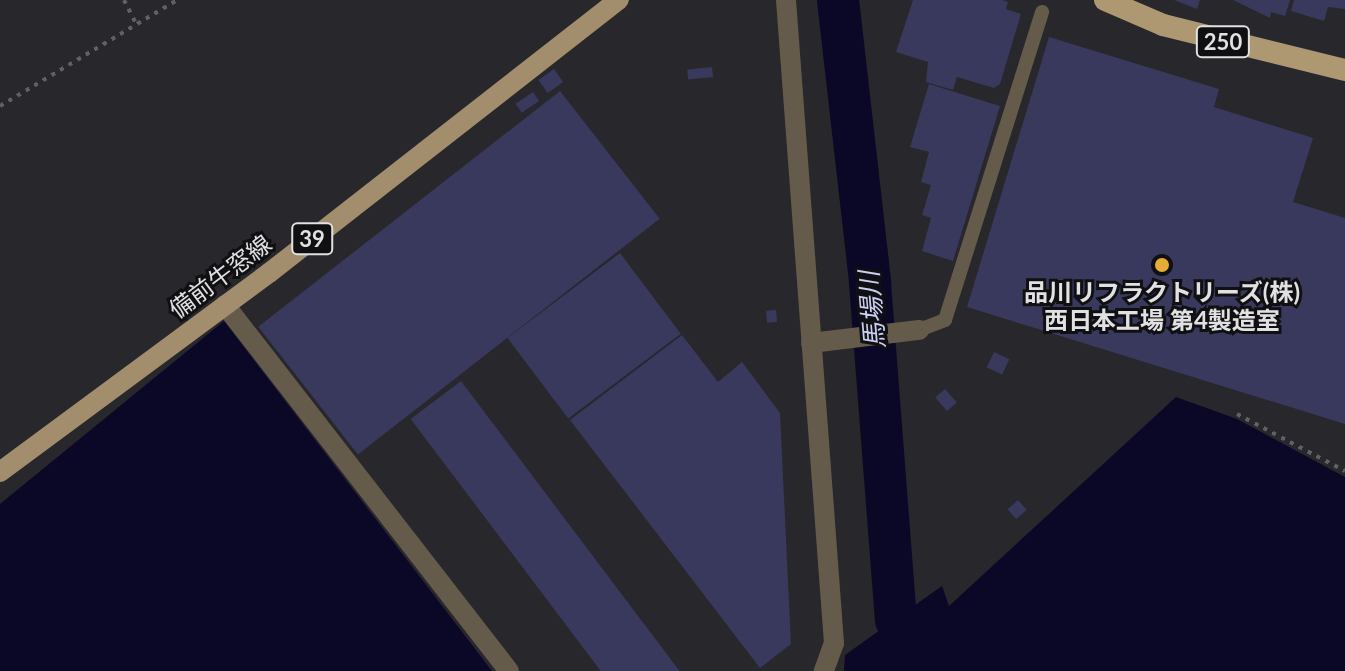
<!DOCTYPE html>
<meta charset="utf-8">
<style>
body{margin:0}
#map{position:relative;width:1345px;height:671px;overflow:hidden;background:#27272c;font-family:Lato,"Noto Sans JP",sans-serif}
div>[style]{position:absolute}
.water>*{inset:0;background:#0b0727}
.river>*{height:42px;margin:-21px;padding:0 21px;transform-origin:21px;border-radius:21px;background:#0b0727}
.building>*{inset:0;background:#38395d;transform-origin:0 0}
.path>*{height:4px;margin-top:-2px;transform-origin:0;background:repeating-linear-gradient(90deg,#616165 0 4px,transparent 0 10px)}
.service>*{height:14px;margin:-7px;padding:0 7px;transform-origin:7px;border-radius:7px;background:#655b4b}
.minor>*{height:20px;margin:-10px;padding:0 10px;transform-origin:10px;border-radius:10px;background:#655b4b}
.primary>*{height:20px;margin:-10px;padding:0 10px;transform-origin:10px;border-radius:10px;background:#a28e6c}
.trunk>*{height:22px;margin:-11px;padding:0 11px;transform-origin:11px;border-radius:11px;background:#ae9872}
.dots>*{width:22px;height:22px;translate:-50% -50%;box-sizing:border-box;border:4px solid #101012;border-radius:50%}
span{translate:-50% -50%;white-space:nowrap;text-align:center;line-height:1.15;-webkit-text-stroke:6px #101012;paint-order:stroke}
.shield-label span{padding:2px 6px;background:#101012;border:2px solid;border-radius:6px;-webkit-text-stroke-width:0}
.shield-label{font-size:22px;color:#e1e1e4;font-weight:700}
.street-label{font-size:24px;color:#e1e1e4}
.poi-label{font-size:24px;color:#e1e1e4;font-weight:700}
.water-label{font-size:26px;color:#cbcef6;font-style:italic}
</style>
<div id="map">
<div class="water">
<i style="clip-path:polygon(224px 321px,492px 671px,0 671px,0 504px)"></i>
<i style="clip-path:polygon(1176px 397px,1237px 419px,1345px 477px,1345px 671px,844px 671px,845px 655px,942px 586px,949px 606px)"></i>
</div>
<div class="river">
<i style="left:838px;top:0;width:285px;rotate:83.5deg"></i>
<i style="left:870px;top:283px;width:338px;rotate:85.6deg"></i>
</div>
<div class="building">
<i style="clip-path:polygon(913px 0,1002px 0,1008px 2px,1006px 9px,1021px 14px,1000px 84px,994px 88px,957px 77px,953px 90px,926px 82px,928px 62px,896px 52px)"></i>
<i style="clip-path:polygon(1174px 0,1200px 0,1197px 9px)"></i>
<i style="clip-path:polygon(1233px 0,1290px 0,1285px 16px,1271px 12px,1270px 18px)"></i>
<i style="clip-path:polygon(1294px 0,1345px 0,1345px 9px,1328px 7px,1324px 21px,1291px 11px)"></i>
<i style="clip-path:polygon(1049px 37px,1219px 89px,1214px 107px,1313px 138px,1293px 202px,1345px 218px,1345px 424px,967px 307px)"></i>
<i style="left:712px;top:67px;width:10px;height:25px;rotate:84deg"></i>
<i style="left:554px;top:69px;width:16px;height:19px;rotate:55deg"></i>
<i style="clip-path:polygon(929px 84px,1000px 106px,953px 261px,922px 251px,931px 218px,922px 215px,931px 185px,921px 182px,929px 152px,910px 147px)"></i>
<i style="left:560px;top:91px;width:162px;height:383px;rotate:52deg"></i>
<i style="left:533px;top:92px;width:11px;height:21px;rotate:56deg"></i>
<i style="left:620px;top:253px;width:101px;height:141px;rotate:53deg"></i>
<i style="left:776px;top:310px;width:12px;height:10px;rotate:85deg"></i>
<i style="clip-path:polygon(682px 335px,718px 382px,742px 362px,780px 413px,791px 644px,760px 668px,570px 420px)"></i>
<i style="left:994px;top:352px;width:17px;height:17px;rotate:25deg"></i>
<i style="left:461px;top:381px;width:365px;height:63px;rotate:53deg"></i>
<i style="left:945px;top:389px;width:18px;height:13px;rotate:49deg"></i>
<i style="left:1018px;top:500px;width:13px;height:14px;rotate:48deg"></i>
</div>
<div class="path">
<i style="left:124px;top:0;width:29px;rotate:63deg"></i>
<i style="left:0;top:106px;width:206px;rotate:-30.9deg"></i>
<i style="left:1237px;top:414px;width:122px;rotate:27.8deg"></i>
</div>
<div class="service">
<i style="left:919px;top:330px;width:28px;rotate:-21deg"></i>
<i style="left:945px;top:320px;width:323px;rotate:-72.5deg"></i>
</div>
<div class="minor">
<i style="left:786px;top:0;width:645px;rotate:85.73deg"></i>
<i style="left:834px;top:643px;width:30px;rotate:110deg"></i>
<i style="left:225px;top:305px;width:463px;rotate:52.2deg"></i>
<i style="left:811px;top:343px;width:109px;rotate:-6.9deg"></i>
</div>
<div class="primary">
<i style="left:0;top:472px;width:335px;rotate:-36.5deg"></i>
<i style="left:269px;top:273px;width:444px;rotate:-38deg"></i>
</div>
<div class="trunk">
<i style="left:1105px;top:0;width:63px;rotate:23.3deg"></i>
<i style="left:1163px;top:25px;width:187px;rotate:13.9deg"></i>
</div>
<div class="dots">
<i style="left:1162px;top:265px;background:#e6ad36"></i>
</div>
<div class="shield-label">
<span style="left:1223px;top:42px">250</span>
<span style="left:312px;top:239px">39</span>
</div>
<div class="street-label">
<span style="left:220px;top:276px;rotate:-37deg">備前牛窓線</span>
</div>
<div class="poi-label">
<span style="left:1162px;top:306px">品川リフラクトリーズ(株)<br>西日本工場 第4製造室</span>
</div>
<div class="water-label">
<span style="left:872px;top:310px;rotate:-95deg">馬場川</span>
</div>
</div>
